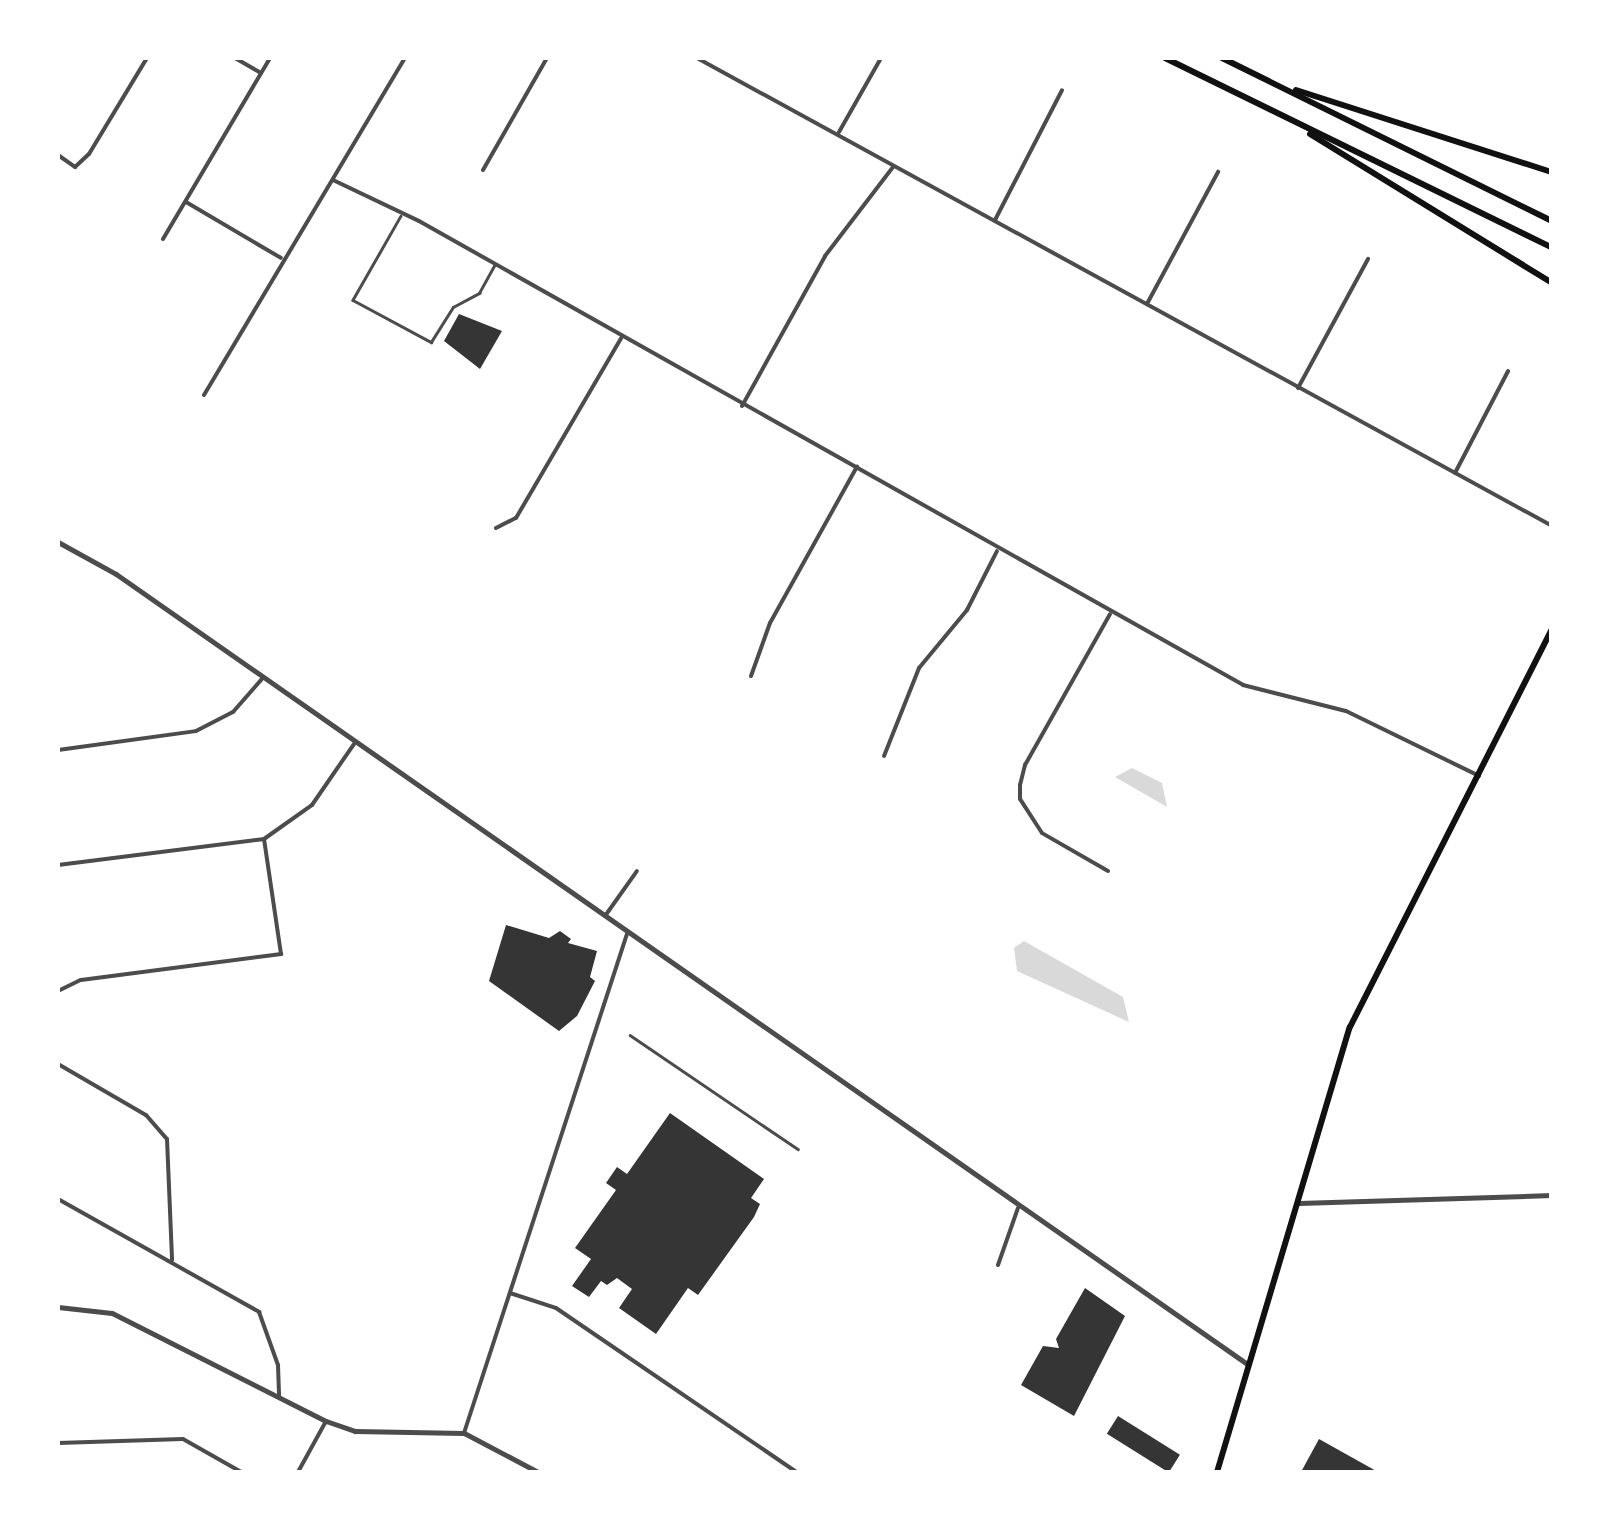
<!DOCTYPE html>
<style>
body{margin:0}
#map{position:relative;width:1609px;height:1530px;overflow:hidden;background:#fff;font-family:Karla,sans-serif}
div>[style]{position:absolute}
.water>*{inset:0;background:#d9d9d9}
.building>*{inset:0;background:#353535;transform-origin:0 0}
.service>*{height:2.5px;margin:-1.25px;padding:0 1.25px;transform-origin:1.25px;border-radius:1.25px;background:#4c4c4c}
.minor>*{height:4px;margin:-2px;padding:0 2px;transform-origin:2px;border-radius:2px;background:#4c4c4c}
.tertiary>*{height:5px;margin:-2.5px;padding:0 2.5px;transform-origin:2.5px;border-radius:2.5px;background:#4c4c4c}
.primary>*{height:6px;margin:-3px;padding:0 3px;transform-origin:3px;border-radius:3px;background:#111}
.trunk>*{height:6px;margin:-3px;padding:0 3px;transform-origin:3px;border-radius:3px;background:#111}
span{translate:-50% -50%;white-space:nowrap;text-align:center;line-height:1.15;-webkit-text-stroke:9px #fff;paint-order:stroke}
.frame{position:absolute;inset:0;border:60px solid #fff;pointer-events:none}
</style>
<div id="map">
<div class="water">
<i style="clip-path:polygon(1132px 768px,1162px 783px,1167px 807px,1115px 777px)"></i>
<i style="clip-path:polygon(1024px 941px,1123px 997px,1129px 1022px,1017px 971px,1014px 948px)"></i>
</div>
<div class="building">
<i style="clip-path:polygon(459px 314px,502px 331px,480px 369px,444px 341px)"></i>
<i style="clip-path:polygon(506px 925px,549px 938px,560px 931px,571px 939px,568px 943px,597px 951px,590px 977px,595px 981px,577px 1016px,559px 1031px,489px 981px)"></i>
<i style="clip-path:polygon(670px 1113px,764px 1179px,751px 1198px,760px 1204px,754px 1217px,698px 1295px,688px 1288px,656px 1334px,619px 1308px,632px 1289px,617px 1278px,607px 1285px,601px 1281px,589px 1297px,572px 1286px,591px 1259px,575px 1248px,616px 1190px,606px 1183px,617px 1167px,627px 1174px)"></i>
<i style="clip-path:polygon(1085px 1288px,1125px 1316px,1074px 1416px,1021px 1385px,1043px 1346px,1059px 1348px,1056px 1339px)"></i>
<i style="left:1118px;top:1416px;width:73px;height:21px;rotate:32deg"></i>
<i style="clip-path:polygon(1319px 1439px,1378px 1472px,1301px 1472px)"></i>
</div>
<div class="service">
<i style="left:401px;top:216px;width:97px;rotate:119.7deg"></i>
<i style="left:353px;top:300px;width:89px;rotate:28.3deg"></i>
<i style="left:431px;top:342px;width:41px;rotate:-57.8deg"></i>
<i style="left:453px;top:307px;width:30px;rotate:-28deg"></i>
<i style="left:479px;top:293px;width:31px;rotate:-61deg"></i>
<i style="left:630px;top:1035px;width:203px;rotate:34.2deg"></i>
</div>
<div class="minor">
<i style="left:235px;top:58px;width:30px;rotate:30deg"></i>
<i style="left:697px;top:58px;width:975px;rotate:28.69deg"></i>
<i style="left:839px;top:132px;width:85px;rotate:-60.4deg"></i>
<i style="left:58px;top:155px;width:21px;rotate:35deg"></i>
<i style="left:75px;top:167px;width:19px;rotate:-43deg"></i>
<i style="left:89px;top:154px;width:112px;rotate:-58.9deg"></i>
<i style="left:483px;top:170px;width:129px;rotate:-60.3deg"></i>
<i style="left:333px;top:180px;width:95px;rotate:25.5deg"></i>
<i style="left:419px;top:221px;width:946px;rotate:29.38deg"></i>
<i style="left:1243px;top:685px;width:106px;rotate:14.2deg"></i>
<i style="left:1346px;top:711px;width:148px;rotate:26deg"></i>
<i style="left:186px;top:202px;width:110px;rotate:30.5deg"></i>
<i style="left:995px;top:220px;width:146px;rotate:-62.7deg"></i>
<i style="left:163px;top:239px;width:210px;rotate:-59.4deg"></i>
<i style="left:1148px;top:302px;width:148px;rotate:-61.7deg"></i>
<i style="left:1298px;top:388px;width:147px;rotate:-61.5deg"></i>
<i style="left:204px;top:395px;width:392px;rotate:-59.2deg"></i>
<i style="left:742px;top:406px;width:171px;rotate:-61deg"></i>
<i style="left:825px;top:256px;width:112px;rotate:-52.6deg"></i>
<i style="left:1455px;top:473px;width:115px;rotate:-62.5deg"></i>
<i style="left:496px;top:528px;width:22px;rotate:-27deg"></i>
<i style="left:516px;top:518px;width:208px;rotate:-59.7deg"></i>
<i style="left:751px;top:676px;width:56px;rotate:-70.3deg"></i>
<i style="left:770px;top:623px;width:179px;rotate:-60.9deg"></i>
<i style="left:58px;top:750px;width:139px;rotate:-7.8deg"></i>
<i style="left:196px;top:731px;width:42px;rotate:-27.2deg"></i>
<i style="left:233px;top:712px;width:43px;rotate:-48.8deg"></i>
<i style="left:884px;top:756px;width:95px;rotate:-68.3deg"></i>
<i style="left:919px;top:668px;width:75px;rotate:-50.4deg"></i>
<i style="left:967px;top:610px;width:66px;rotate:-63deg"></i>
<i style="left:58px;top:865px;width:208px;rotate:-7.2deg"></i>
<i style="left:264px;top:839px;width:59px;rotate:-35.3deg"></i>
<i style="left:312px;top:805px;width:74px;rotate:-55.5deg"></i>
<i style="left:1108px;top:871px;width:76px;rotate:-150.1deg"></i>
<i style="left:1042px;top:833px;width:40px;rotate:-122.9deg"></i>
<i style="left:1020px;top:799px;width:14px;rotate:-90deg"></i>
<i style="left:1020px;top:785px;width:21px;rotate:-76deg"></i>
<i style="left:1025px;top:765px;width:173px;rotate:-60.6deg"></i>
<i style="left:605px;top:916px;width:55px;rotate:-54.6deg"></i>
<i style="left:58px;top:991px;width:25px;rotate:-26deg"></i>
<i style="left:81px;top:980px;width:202px;rotate:-7.4deg"></i>
<i style="left:281px;top:954px;width:116px;rotate:-98.4deg"></i>
<i style="left:58px;top:1064px;width:102px;rotate:30.1deg"></i>
<i style="left:146px;top:1115px;width:32px;rotate:49deg"></i>
<i style="left:167px;top:1139px;width:121px;rotate:87.6deg"></i>
<i style="left:58px;top:1199px;width:231px;rotate:29.3deg"></i>
<i style="left:259px;top:1312px;width:56px;rotate:70.3deg"></i>
<i style="left:278px;top:1365px;width:30px;rotate:88deg"></i>
<i style="left:998px;top:1265px;width:60px;rotate:-70.7deg"></i>
<i style="left:510px;top:1293px;width:48px;rotate:18.1deg"></i>
<i style="left:556px;top:1308px;width:291px;rotate:34.3deg"></i>
<i style="left:464px;top:1433px;width:525px;rotate:-71.91deg"></i>
<i style="left:58px;top:1443px;width:125px;rotate:-1.8deg"></i>
<i style="left:183px;top:1439px;width:67px;rotate:29.6deg"></i>
<i style="left:298px;top:1472px;width:58px;rotate:-61.2deg"></i>
</div>
<div class="tertiary">
<i style="left:58px;top:542px;width:66px;rotate:28.9deg"></i>
<i style="left:116px;top:574px;width:1380px;rotate:34.93deg"></i>
<i style="left:1299px;top:1203px;width:253px;rotate:-1.8deg"></i>
<i style="left:58px;top:1307px;width:54px;rotate:6.3deg"></i>
<i style="left:112px;top:1313px;width:240px;rotate:26.8deg"></i>
<i style="left:326px;top:1421px;width:31px;rotate:19deg"></i>
<i style="left:355px;top:1431px;width:109px;rotate:1.1deg"></i>
<i style="left:464px;top:1433px;width:84px;rotate:27.8deg"></i>
</div>
<div class="primary">
<i style="left:1217px;top:1472px;width:464px;rotate:-73.4deg"></i>
<i style="left:1350px;top:1027px;width:447px;rotate:-63.1deg"></i>
</div>
<div class="trunk">
<i style="left:1165px;top:58px;width:431px;rotate:26.1deg"></i>
<i style="left:1222px;top:58px;width:368px;rotate:26.3deg"></i>
<i style="left:1296px;top:90px;width:269px;rotate:17.8deg"></i>
<i style="left:1310px;top:134px;width:284px;rotate:31.6deg"></i>
</div>
<div class="frame"></div>
</div>
